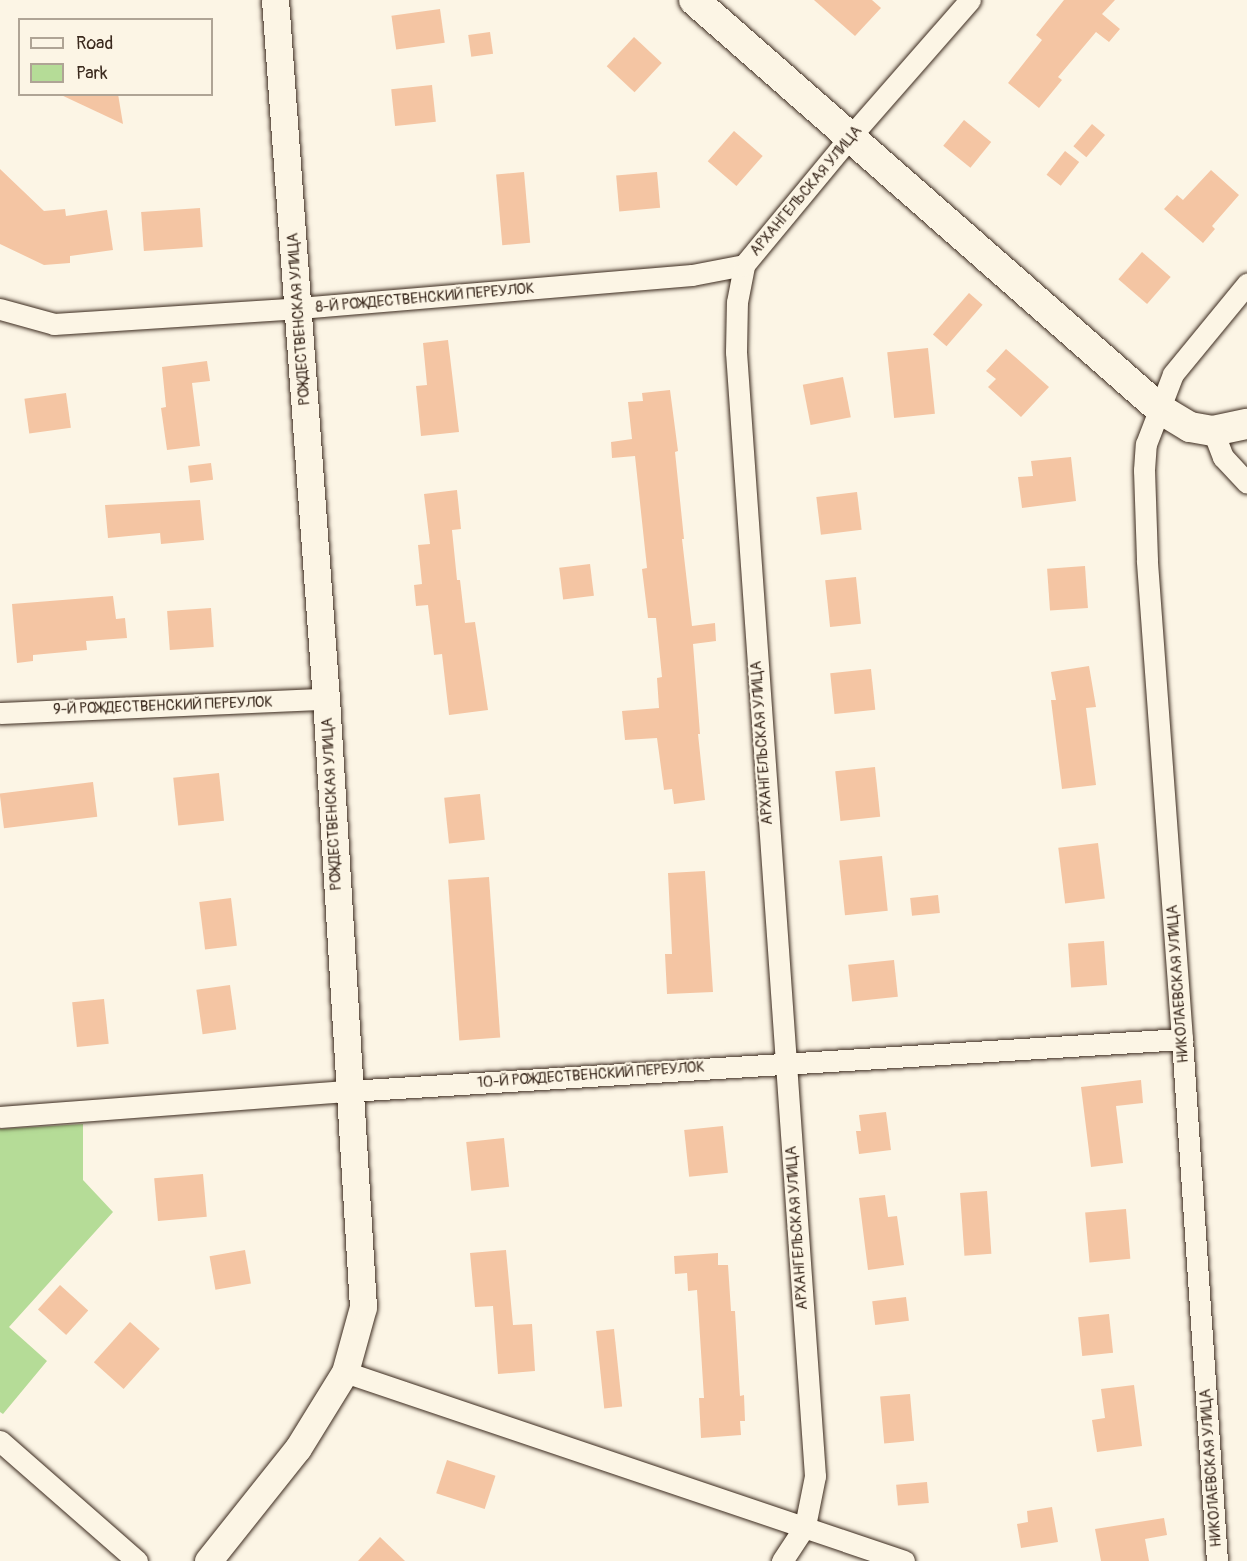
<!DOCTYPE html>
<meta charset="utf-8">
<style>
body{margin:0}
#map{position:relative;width:1247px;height:1561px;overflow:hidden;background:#fcf5e5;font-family:Pangolin,sans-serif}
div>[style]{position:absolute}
.green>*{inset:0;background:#b5dc97}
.building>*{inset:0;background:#f4c5a3;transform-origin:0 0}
.roads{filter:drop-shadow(0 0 2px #3b2a1e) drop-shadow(0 0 2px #3b2a1e)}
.minor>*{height:21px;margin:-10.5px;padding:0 10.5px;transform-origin:10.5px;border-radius:10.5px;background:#fcf5e5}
.tertiary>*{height:27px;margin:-13.5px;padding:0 13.5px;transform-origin:13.5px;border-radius:13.5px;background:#fcf5e5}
.secondary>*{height:30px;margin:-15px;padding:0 15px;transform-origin:15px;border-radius:15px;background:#fcf5e5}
span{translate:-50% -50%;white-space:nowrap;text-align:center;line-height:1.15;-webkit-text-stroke:4.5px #fcf5e5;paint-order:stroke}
.street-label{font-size:15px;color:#3b2a1e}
.legend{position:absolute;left:18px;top:18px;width:195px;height:78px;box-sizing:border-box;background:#fcf5e5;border:2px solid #afa495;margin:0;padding:8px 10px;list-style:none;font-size:18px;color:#3b2a1e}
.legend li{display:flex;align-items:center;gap:12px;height:30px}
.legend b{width:30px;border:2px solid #afa495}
</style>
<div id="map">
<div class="green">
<i style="clip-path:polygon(83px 1124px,83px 1180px,113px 1212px,9px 1327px,47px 1361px,3px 1414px,0 1412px,0 1129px)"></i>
</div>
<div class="building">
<i style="clip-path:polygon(814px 0,872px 0,881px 8px,855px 36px)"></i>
<i style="clip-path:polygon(1064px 0,1115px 0,1102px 14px,1120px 29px,1109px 42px,1096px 32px,1058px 77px,1062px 80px,1039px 108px,1008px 83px,1042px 40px,1036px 35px)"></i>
<i style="left:440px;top:9px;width:34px;height:49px;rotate:82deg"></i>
<i style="left:490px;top:32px;width:22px;height:22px;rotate:82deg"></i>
<i style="left:634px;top:37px;width:38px;height:40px;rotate:43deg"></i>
<i style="left:432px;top:85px;width:37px;height:41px;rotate:84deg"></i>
<i style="clip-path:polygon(59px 94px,118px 94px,123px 124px)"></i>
<i style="left:964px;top:120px;width:35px;height:33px;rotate:39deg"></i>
<i style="left:1092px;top:124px;width:17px;height:29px;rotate:40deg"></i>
<i style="left:734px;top:131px;width:38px;height:40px;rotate:41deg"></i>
<i style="left:1065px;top:151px;width:18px;height:30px;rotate:38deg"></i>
<i style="clip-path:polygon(0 169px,44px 211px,65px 209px,66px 216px,107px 210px,113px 250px,70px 256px,70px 263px,44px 265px,0 244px)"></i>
<i style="clip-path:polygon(1211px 170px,1239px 195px,1212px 226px,1215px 229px,1203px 243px,1164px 209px,1177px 195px,1183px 200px)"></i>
<i style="left:524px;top:172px;width:71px;height:28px;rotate:85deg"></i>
<i style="left:657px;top:172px;width:36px;height:41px;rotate:85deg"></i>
<i style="left:200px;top:208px;width:39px;height:59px;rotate:86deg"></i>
<i style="left:1142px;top:252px;width:38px;height:36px;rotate:41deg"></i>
<i style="left:969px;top:293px;width:18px;height:55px;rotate:41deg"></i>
<i style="clip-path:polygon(448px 340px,459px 432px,421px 436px,416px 386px,427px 385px,423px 343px)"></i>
<i style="left:928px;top:348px;width:66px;height:41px;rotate:84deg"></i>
<i style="clip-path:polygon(1006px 349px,1049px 387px,1021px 417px,988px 387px,996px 379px,986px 371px)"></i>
<i style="clip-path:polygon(207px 361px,210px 381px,192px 383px,200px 446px,167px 450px,161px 408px,166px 407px,162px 367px)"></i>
<i style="left:843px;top:377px;width:41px;height:41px;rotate:79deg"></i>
<i style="clip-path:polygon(670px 390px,678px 451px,675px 452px,684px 539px,682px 539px,692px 626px,715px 623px,716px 641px,693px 644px,700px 734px,698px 734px,705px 800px,674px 804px,672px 789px,664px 790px,657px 738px,625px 740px,622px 711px,659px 708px,657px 678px,662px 677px,656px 618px,648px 618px,642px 569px,647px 568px,635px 456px,612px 458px,611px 442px,632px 439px,628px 402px,643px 401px,642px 393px)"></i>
<i style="left:66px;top:393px;width:35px;height:42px;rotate:82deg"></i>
<i style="clip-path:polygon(1071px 457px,1076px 501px,1022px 508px,1018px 477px,1033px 476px,1031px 461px)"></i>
<i style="left:211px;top:463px;width:17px;height:23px;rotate:83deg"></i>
<i style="clip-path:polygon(457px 490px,461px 529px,452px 530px,457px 580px,460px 580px,465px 623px,475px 622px,488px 710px,449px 715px,442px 654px,434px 655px,428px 605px,416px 606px,414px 585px,422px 584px,418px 545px,430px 544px,424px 494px)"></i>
<i style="left:857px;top:492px;width:38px;height:41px;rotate:83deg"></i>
<i style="clip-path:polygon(200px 500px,204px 540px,161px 544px,160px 533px,108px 538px,105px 505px)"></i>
<i style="left:590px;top:564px;width:32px;height:31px;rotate:83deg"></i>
<i style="left:1085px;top:566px;width:42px;height:38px;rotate:86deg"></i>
<i style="left:856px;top:577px;width:47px;height:31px;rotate:84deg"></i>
<i style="clip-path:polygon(113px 596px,116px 619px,125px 618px,127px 638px,86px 641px,87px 650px,33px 655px,33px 661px,17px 663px,12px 604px)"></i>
<i style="left:211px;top:608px;width:39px;height:44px;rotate:86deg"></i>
<i style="clip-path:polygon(1089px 666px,1096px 707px,1086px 708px,1096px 785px,1062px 789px,1051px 700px,1056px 700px,1051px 672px)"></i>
<i style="left:871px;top:669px;width:41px;height:41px;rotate:84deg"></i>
<i style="left:875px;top:767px;width:50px;height:40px;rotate:84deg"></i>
<i style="left:219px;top:773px;width:48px;height:46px;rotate:84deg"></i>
<i style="left:93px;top:782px;width:35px;height:94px;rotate:83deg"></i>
<i style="left:480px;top:794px;width:46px;height:36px;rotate:84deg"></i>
<i style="left:1098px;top:843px;width:56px;height:40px;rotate:83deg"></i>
<i style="left:882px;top:856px;width:55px;height:43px;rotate:84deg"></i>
<i style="clip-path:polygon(705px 871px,713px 992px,667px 994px,665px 954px,672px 954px,668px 873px)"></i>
<i style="left:489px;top:877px;width:161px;height:41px;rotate:86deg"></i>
<i style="left:938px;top:895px;width:18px;height:28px;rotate:84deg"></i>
<i style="left:231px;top:898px;width:48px;height:32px;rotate:83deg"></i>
<i style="left:1104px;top:941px;width:44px;height:36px;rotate:86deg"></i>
<i style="left:894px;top:960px;width:37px;height:46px;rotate:84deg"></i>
<i style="left:230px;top:985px;width:45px;height:34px;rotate:82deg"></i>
<i style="left:104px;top:999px;width:45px;height:32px;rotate:84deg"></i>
<i style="clip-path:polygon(1141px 1080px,1143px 1103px,1116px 1106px,1123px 1163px,1091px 1167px,1081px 1087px)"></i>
<i style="clip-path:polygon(886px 1112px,891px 1150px,859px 1154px,856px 1131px,861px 1131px,859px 1115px)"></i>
<i style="left:723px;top:1126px;width:47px;height:39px;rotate:84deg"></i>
<i style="left:504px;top:1138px;width:49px;height:38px;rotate:84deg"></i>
<i style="left:203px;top:1174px;width:43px;height:49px;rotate:85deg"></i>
<i style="left:987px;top:1191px;width:63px;height:27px;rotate:86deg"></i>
<i style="clip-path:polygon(885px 1195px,888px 1217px,897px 1216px,904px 1265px,868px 1270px,859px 1198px)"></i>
<i style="left:1126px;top:1209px;width:50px;height:41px;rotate:85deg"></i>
<i style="left:245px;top:1250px;width:34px;height:36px;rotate:80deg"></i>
<i style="clip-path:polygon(506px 1250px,513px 1325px,532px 1324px,535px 1371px,498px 1374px,493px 1306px,475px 1307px,470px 1253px)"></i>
<i style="clip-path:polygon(718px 1253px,718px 1265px,728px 1265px,731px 1311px,735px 1311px,740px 1396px,744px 1395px,745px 1421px,740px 1421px,741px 1435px,701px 1438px,699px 1398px,704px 1398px,697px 1290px,688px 1291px,687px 1273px,675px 1274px,674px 1256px)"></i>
<i style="left:60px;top:1285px;width:38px;height:33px;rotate:42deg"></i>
<i style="left:906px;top:1297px;width:24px;height:34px;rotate:83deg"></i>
<i style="left:1109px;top:1314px;width:39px;height:31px;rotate:84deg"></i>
<i style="left:130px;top:1322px;width:40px;height:54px;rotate:42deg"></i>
<i style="left:614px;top:1329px;width:78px;height:18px;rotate:84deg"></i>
<i style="clip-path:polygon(1134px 1385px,1142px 1446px,1097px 1452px,1092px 1420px,1105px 1418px,1101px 1389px)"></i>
<i style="left:910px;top:1394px;width:47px;height:30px;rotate:85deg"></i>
<i style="left:447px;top:1460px;width:51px;height:35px;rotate:18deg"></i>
<i style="left:927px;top:1482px;width:21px;height:31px;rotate:85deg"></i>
<i style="clip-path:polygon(1052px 1507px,1058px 1542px,1021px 1548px,1017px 1524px,1028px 1522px,1027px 1511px)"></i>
<i style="clip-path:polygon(1164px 1518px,1167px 1535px,1145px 1539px,1149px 1561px,1101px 1561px,1095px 1529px)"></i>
<i style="clip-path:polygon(380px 1537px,405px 1561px,358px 1561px)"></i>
</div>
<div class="roads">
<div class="minor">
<i style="left:0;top:309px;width:56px;rotate:15.5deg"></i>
<i style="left:54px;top:324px;width:246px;rotate:-3.7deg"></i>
<i style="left:299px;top:308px;width:394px;rotate:-4.8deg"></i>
<i style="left:692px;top:275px;width:53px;rotate:-10.9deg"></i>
<i style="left:1213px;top:431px;width:28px;rotate:69deg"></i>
<i style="left:1223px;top:457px;width:35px;rotate:47deg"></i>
<i style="left:0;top:713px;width:326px;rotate:-2.5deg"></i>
<i style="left:0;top:1117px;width:350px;rotate:-4.3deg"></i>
<i style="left:349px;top:1091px;width:835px;rotate:-3.57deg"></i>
<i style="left:345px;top:1372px;width:590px;rotate:18.68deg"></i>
<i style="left:0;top:1441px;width:182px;rotate:41.2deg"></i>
<i style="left:782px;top:1561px;width:42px;rotate:-56.7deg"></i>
<i style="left:805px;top:1526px;width:51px;rotate:-78.7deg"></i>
<i style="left:815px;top:1476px;width:1127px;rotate:-94.02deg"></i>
<i style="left:736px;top:352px;width:50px;rotate:-88.9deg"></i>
<i style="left:737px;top:302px;width:38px;rotate:-79deg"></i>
<i style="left:744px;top:265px;width:166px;rotate:-50.4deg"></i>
<i style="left:850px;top:137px;width:182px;rotate:-48.8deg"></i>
<i style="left:1217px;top:1561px;width:523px;rotate:-93.84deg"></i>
<i style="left:1182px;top:1039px;width:480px;rotate:-94.2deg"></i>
<i style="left:1147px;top:560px;width:90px;rotate:-91.9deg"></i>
<i style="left:1144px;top:470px;width:26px;rotate:-86deg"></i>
<i style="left:1146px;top:444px;width:75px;rotate:-68.9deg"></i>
<i style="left:1173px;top:374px;width:117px;rotate:-50.6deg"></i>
</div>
<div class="tertiary">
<i style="left:208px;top:1561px;width:144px;rotate:-51.5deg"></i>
<i style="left:298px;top:1448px;width:89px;rotate:-58.3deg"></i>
<i style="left:345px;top:1372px;width:67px;rotate:-74.5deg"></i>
<i style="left:363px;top:1307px;width:609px;rotate:-93.48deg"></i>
<i style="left:326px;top:699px;width:701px;rotate:-94.17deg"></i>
</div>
<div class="secondary">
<i style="left:694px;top:0;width:620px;rotate:41.27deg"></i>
<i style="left:1160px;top:409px;width:35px;rotate:31deg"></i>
<i style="left:1190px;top:427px;width:23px;rotate:10deg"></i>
<i style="left:1213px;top:431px;width:35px;rotate:-12deg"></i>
</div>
</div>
<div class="street-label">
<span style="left:806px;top:191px;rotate:-50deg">АРХАНГЕЛЬСКАЯ УЛИЦА</span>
<span style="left:425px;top:298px;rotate:-5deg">8-Й РОЖДЕСТВЕНСКИЙ ПЕРЕУЛОК</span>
<span style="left:299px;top:319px;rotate:-94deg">РОЖДЕСТВЕНСКАЯ УЛИЦА</span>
<span style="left:163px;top:706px;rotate:-2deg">9-Й РОЖДЕСТВЕНСКИЙ ПЕРЕУЛОК</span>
<span style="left:762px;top:743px;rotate:-94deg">АРХАНГЕЛЬСКАЯ УЛИЦА</span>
<span style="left:332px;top:804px;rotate:-93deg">РОЖДЕСТВЕНСКАЯ УЛИЦА</span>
<span style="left:1178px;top:984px;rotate:-94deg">НИКОЛАЕВСКАЯ УЛИЦА</span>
<span style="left:591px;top:1075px;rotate:-4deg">10-Й РОЖДЕСТВЕНСКИЙ ПЕРЕУЛОК</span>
<span style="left:797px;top:1228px;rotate:-94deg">АРХАНГЕЛЬСКАЯ УЛИЦА</span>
<span style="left:1211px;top:1468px;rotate:-94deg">НИКОЛАЕВСКАЯ УЛИЦА</span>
</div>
<ul class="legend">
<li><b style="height:8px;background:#fcf5e5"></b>Road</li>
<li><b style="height:16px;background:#b5dc97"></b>Park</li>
</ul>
</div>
